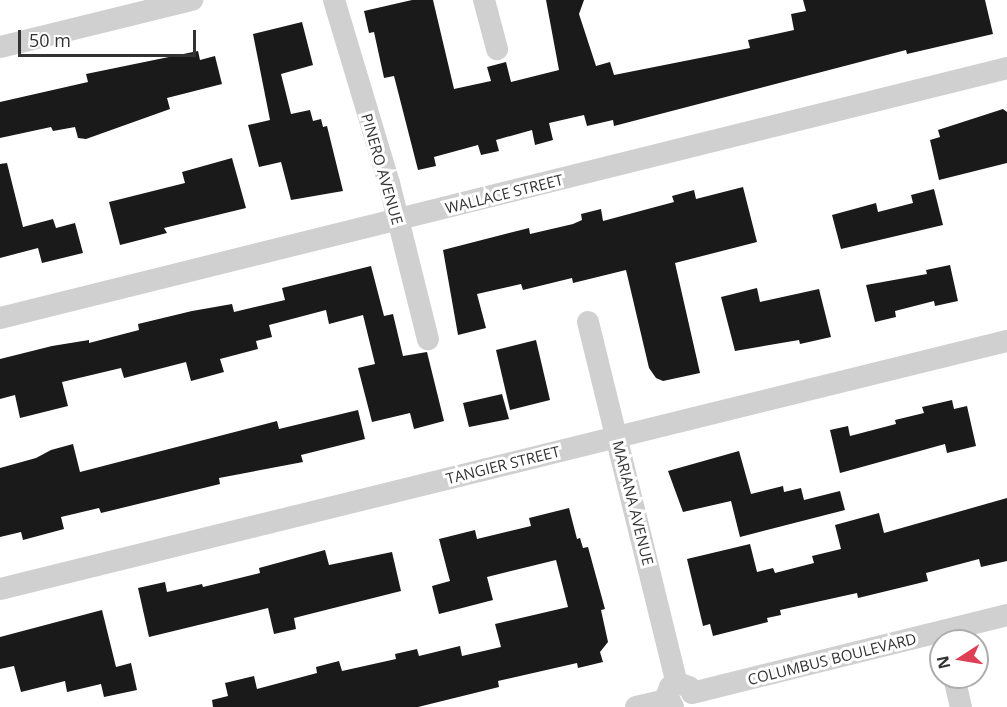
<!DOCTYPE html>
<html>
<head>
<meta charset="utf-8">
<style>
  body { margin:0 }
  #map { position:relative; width:1007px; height:707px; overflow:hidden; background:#fff; font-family:"Open Sans",sans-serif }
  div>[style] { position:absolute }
  .building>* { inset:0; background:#1a1a1a }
  .street>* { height:22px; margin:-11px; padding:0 11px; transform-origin:11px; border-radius:11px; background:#d0d0d0 }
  span { translate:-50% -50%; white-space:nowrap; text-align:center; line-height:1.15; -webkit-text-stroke:6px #fff; paint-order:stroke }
  .street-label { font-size:15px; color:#333 }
  .north { position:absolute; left:929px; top:629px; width:60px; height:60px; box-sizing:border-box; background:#fff; border:2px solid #adadad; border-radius:50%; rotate:258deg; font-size:16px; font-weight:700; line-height:24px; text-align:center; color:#333 }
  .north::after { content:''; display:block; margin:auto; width:21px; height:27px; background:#df3f55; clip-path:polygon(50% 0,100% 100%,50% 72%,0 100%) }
  .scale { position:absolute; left:18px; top:30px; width:178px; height:27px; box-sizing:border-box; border:3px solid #333; border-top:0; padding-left:8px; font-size:18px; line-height:21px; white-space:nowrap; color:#333; -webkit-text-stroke:4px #fff; paint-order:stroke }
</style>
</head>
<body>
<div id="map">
  <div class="building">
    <div style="clip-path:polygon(412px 0,433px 0,454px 89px,491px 81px,487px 67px,506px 62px,511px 82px,559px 70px,546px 0,584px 0,579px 14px,596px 66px,610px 62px,614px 75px,750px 48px,748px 40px,794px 30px,791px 14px,806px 11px,803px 0,985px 0,993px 34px,907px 54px,906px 50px,614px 126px,613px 120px,587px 126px,584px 115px,549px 123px,553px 140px,535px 145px,532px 130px,496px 140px,499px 151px,481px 155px,478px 145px,434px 157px,436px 166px,418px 170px,394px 76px,384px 78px,374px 32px,369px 33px,364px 11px)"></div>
    <div style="clip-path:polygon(302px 22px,313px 65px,281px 74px,291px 114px,310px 110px,313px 121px,321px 119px,323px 127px,327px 126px,343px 191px,291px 200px,281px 162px,259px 167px,248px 125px,270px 120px,253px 34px)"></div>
    <div style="clip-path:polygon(198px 51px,200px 60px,215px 56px,222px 84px,167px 98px,170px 109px,86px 139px,78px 138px,75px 127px,53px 131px,51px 127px,0 138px,0 102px,88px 82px,86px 74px)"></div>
    <div style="clip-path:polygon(1003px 109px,1007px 112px,1007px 163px,939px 180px,930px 140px,940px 137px,938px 130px)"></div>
    <div style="clip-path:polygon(232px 158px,246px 208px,164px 228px,167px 233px,120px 245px,109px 202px,185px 183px,182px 172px)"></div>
    <div style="clip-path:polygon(7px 163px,23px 227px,53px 219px,56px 228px,75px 223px,83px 253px,42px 263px,38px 248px,0 258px,0 164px)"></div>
    <div style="clip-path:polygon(743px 187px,757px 242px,675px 263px,700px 373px,663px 381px,656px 378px,649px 368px,626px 270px,573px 283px,572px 278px,523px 290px,521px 284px,477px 294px,486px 328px,458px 335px,443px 250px,529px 228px,530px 234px,573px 224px,582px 220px,581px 214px,601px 209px,603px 221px,674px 202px,672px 196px,694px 190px,696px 199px)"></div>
    <div style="clip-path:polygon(934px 189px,943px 225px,841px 249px,832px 215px,876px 203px,878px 212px,913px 203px,911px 195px)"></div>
    <div style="clip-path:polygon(950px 265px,958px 301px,935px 306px,934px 301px,895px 311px,896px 317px,875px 322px,866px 285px,927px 274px,926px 270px)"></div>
    <div style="clip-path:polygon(371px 266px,384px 316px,393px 314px,403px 356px,427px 352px,444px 421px,414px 429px,410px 413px,372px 422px,358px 368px,375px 364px,363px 315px,329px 324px,326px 310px,269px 325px,272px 337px,256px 341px,258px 349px,220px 359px,224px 372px,191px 381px,186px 362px,124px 378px,121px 368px,62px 382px,68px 406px,20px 418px,15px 395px,0 399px,0 359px,52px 346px,89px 340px,89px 343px,139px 330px,138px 324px,192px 311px,232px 304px,234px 312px,285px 300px,282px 288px)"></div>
    <div style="clip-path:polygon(757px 288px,760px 302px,819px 289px,831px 337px,800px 344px,799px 340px,735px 351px,721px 297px)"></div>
    <div style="clip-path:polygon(536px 340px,550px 400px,510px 410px,496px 350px)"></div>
    <div style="clip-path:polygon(502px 394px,509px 419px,469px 427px,463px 403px)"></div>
    <div style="clip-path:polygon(952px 400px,954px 409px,967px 406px,976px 446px,947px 453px,945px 444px,840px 473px,830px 430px,848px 426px,850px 436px,896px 424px,895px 420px,924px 413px,922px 407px)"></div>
    <div style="clip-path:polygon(358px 410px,365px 439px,301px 455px,303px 462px,219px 478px,220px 484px,101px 513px,99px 508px,61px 517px,64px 529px,23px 540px,21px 532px,0 537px,0 468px,36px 458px,51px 450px,73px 444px,80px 472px,277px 421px,279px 429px)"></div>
    <div style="clip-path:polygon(739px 451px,751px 494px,783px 486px,784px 492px,801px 488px,804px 500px,840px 491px,845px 510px,740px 537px,731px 501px,683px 512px,668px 471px)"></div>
    <div style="clip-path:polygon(1007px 498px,1007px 561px,981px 567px,979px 559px,926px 573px,928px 581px,858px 598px,857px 593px,780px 610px,781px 615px,767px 618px,768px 622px,713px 636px,710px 624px,703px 626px,687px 559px,750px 544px,757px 572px,773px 568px,775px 573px,814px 563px,812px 556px,841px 549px,835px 525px,879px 513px,884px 533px)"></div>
    <div style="clip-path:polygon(569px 508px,577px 539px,580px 538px,583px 548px,588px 547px,605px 609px,601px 610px,608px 642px,600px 652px,603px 662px,578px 668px,577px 663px,498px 681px,499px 687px,418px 707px,213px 707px,212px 700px,228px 696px,225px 683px,254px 676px,257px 689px,317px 673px,316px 667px,339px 661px,342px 671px,396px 659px,395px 654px,417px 649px,419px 656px,460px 646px,462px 656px,501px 647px,495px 624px,568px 607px,556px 560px,487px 577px,493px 600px,439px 614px,432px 586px,450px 581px,439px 539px,475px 530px,477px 539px,531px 526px,529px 518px)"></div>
    <div style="clip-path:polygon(325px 550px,329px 565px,392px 552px,401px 591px,294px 618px,296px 629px,274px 634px,268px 608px,149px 637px,138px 588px,165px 582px,167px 592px,202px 584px,203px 587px,260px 573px,259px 568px)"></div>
    <div style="clip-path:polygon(102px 610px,116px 667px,131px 663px,137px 690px,104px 697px,101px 684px,67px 692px,65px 681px,21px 692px,14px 666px,0 669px,0 637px)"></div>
  </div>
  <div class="street">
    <div style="left:334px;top:0;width:191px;rotate:73.3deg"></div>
    <div style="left:389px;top:183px;width:161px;rotate:76deg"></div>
    <div style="left:484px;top:0;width:51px;rotate:75.1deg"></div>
    <div style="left:0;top:47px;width:198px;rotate:-13.8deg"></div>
    <div style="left:0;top:318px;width:1038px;rotate:-13.94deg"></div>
    <div style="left:588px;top:322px;width:373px;rotate:76.2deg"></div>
    <div style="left:0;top:589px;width:1037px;rotate:-13.84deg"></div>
    <div style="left:954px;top:677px;width:31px;rotate:77deg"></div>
    <div style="left:692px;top:693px;width:325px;rotate:-13.9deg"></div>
    <div style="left:636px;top:707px;width:32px;rotate:-13deg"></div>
    <div style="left:673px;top:707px;width:13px;rotate:-117deg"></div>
    <div style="left:667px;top:695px;width:9px;rotate:-69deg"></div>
    <div style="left:670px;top:687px;width:9px;rotate:-27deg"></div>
    <div style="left:678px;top:683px;width:12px;rotate:20deg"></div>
  </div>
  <div class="street-label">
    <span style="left:382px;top:169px;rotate:74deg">PINERO AVENUE</span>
    <span style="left:504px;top:194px;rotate:-14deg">WALLACE STREET</span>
    <span style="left:503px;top:465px;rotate:-14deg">TANGIER STREET</span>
    <span style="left:633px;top:503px;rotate:76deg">MARIANA AVENUE</span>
    <span style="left:832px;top:659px;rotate:-14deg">COLUMBUS BOULEVARD</span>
  </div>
  <div class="north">N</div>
  <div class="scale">50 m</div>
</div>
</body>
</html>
